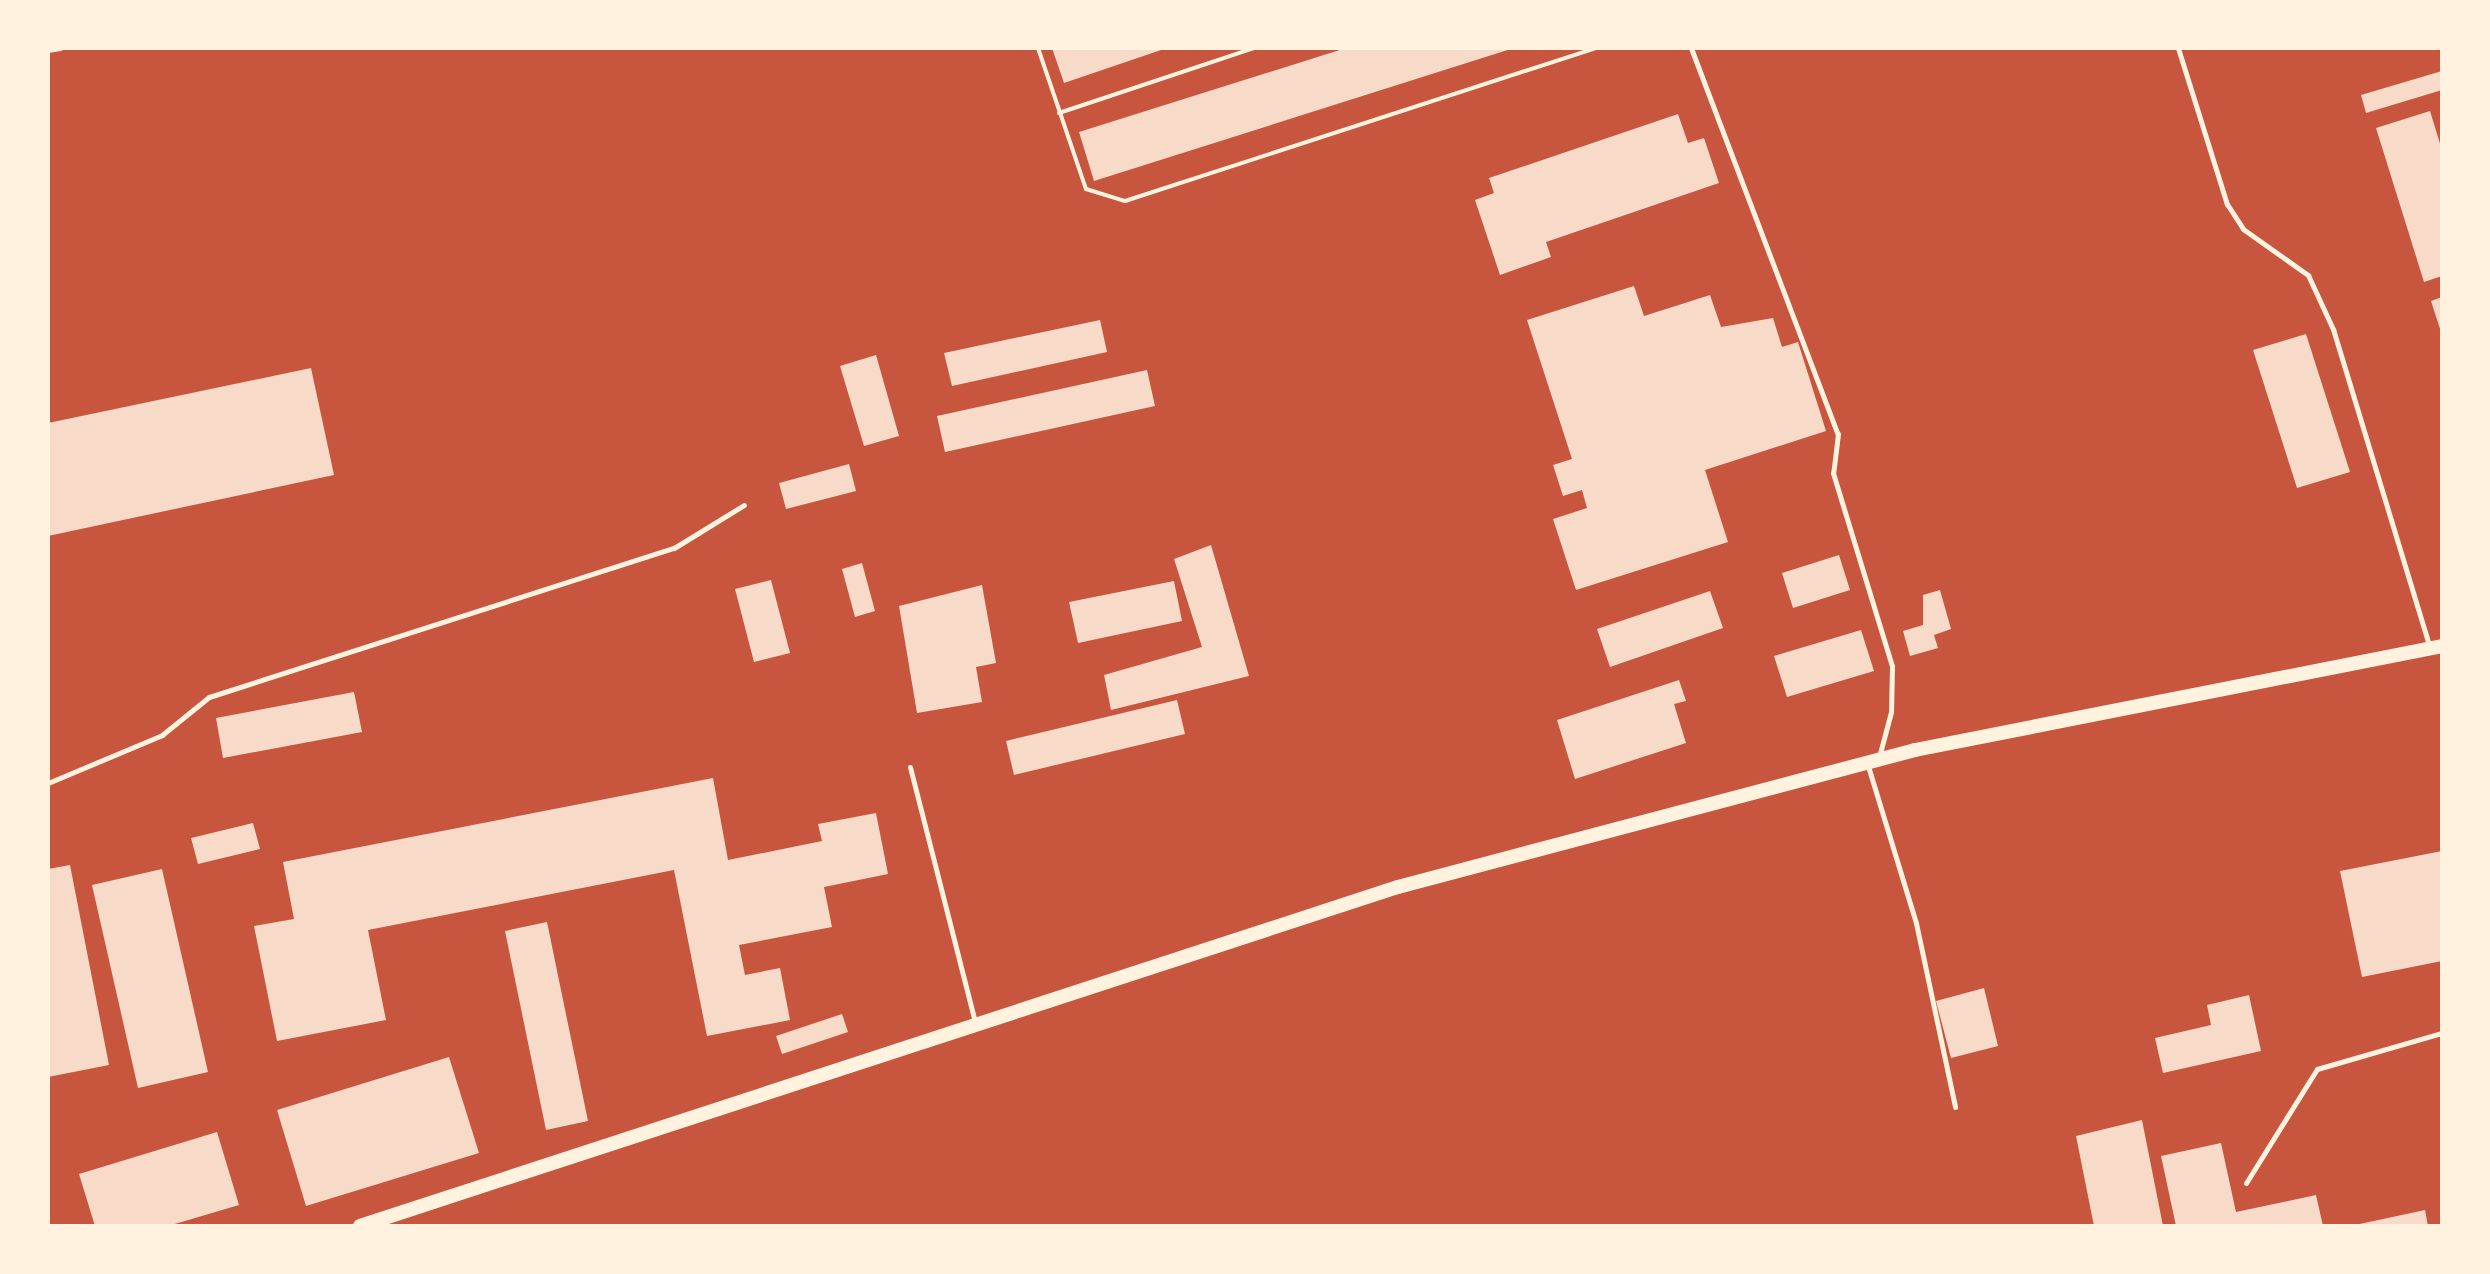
<!DOCTYPE html>
<html>
<head>
<meta charset="utf-8">
<style>
  body { margin:0 }
  #map { position:relative; width:2490px; height:1274px; overflow:hidden; background:#c8553d; font-family:"Source Sans 3",sans-serif }
  div>[style] { position:absolute }
  .building>* { inset:0; background:#f7dbc8 }
  .path>* { height:4px; margin:-2px; padding:0 2px; transform-origin:2px; border-radius:2px; background:#fff3e0 }
  .service>* { height:5px; margin:-2.5px; padding:0 2.5px; transform-origin:2.5px; border-radius:2.5px; background:#fff3e0 }
  .secondary>* { height:14px; margin:-7px; padding:0 7px; transform-origin:7px; border-radius:7px; background:#fff3e0 }
  span { translate:-50% -50%; white-space:nowrap; text-align:center; line-height:1.15; -webkit-text-stroke:8px #fff3e0; paint-order:stroke }
  .frame { position:absolute; inset:0; border:50px solid #fff3e0; pointer-events:none }
</style>
</head>
<body>
<div id="map">
  <div class="building">
    <div style="clip-path:polygon(1052px 48px,1167px 48px,1064px 83px)"></div>
    <div style="clip-path:polygon(1346px 48px,1514px 48px,1094px 181px,1079px 132px)"></div>
    <div style="clip-path:polygon(2442px 71px,2442px 90px,2366px 113px,2361px 95px)"></div>
    <div style="clip-path:polygon(2430px 111px,2442px 150px,2442px 276px,2424px 282px,2376px 128px)"></div>
    <div style="clip-path:polygon(1678px 114px,1688px 143px,1704px 138px,1719px 183px,1546px 242px,1551px 257px,1500px 275px,1475px 200px,1494px 193px,1489px 178px)"></div>
    <div style="clip-path:polygon(1634px 286px,1644px 316px,1710px 295px,1721px 327px,1773px 318px,1782px 347px,1798px 342px,1826px 431px,1705px 470px,1728px 542px,1576px 590px,1553px 519px,1587px 508px,1582px 490px,1563px 496px,1553px 465px,1572px 459px,1527px 320px)"></div>
    <div style="clip-path:polygon(2442px 297px,2442px 335px,2431px 301px)"></div>
    <div style="clip-path:polygon(1100px 320px,1107px 352px,952px 386px,944px 353px)"></div>
    <div style="clip-path:polygon(2306px 334px,2350px 472px,2297px 488px,2253px 350px)"></div>
    <div style="clip-path:polygon(876px 355px,899px 436px,864px 446px,840px 366px)"></div>
    <div style="clip-path:polygon(311px 368px,334px 475px,48px 536px,48px 423px)"></div>
    <div style="clip-path:polygon(1147px 370px,1155px 406px,945px 452px,937px 416px)"></div>
    <div style="clip-path:polygon(849px 464px,856px 491px,786px 509px,779px 483px)"></div>
    <div style="clip-path:polygon(1211px 545px,1249px 676px,1111px 710px,1104px 675px,1202px 647px,1174px 559px)"></div>
    <div style="clip-path:polygon(1839px 555px,1850px 590px,1793px 608px,1782px 573px)"></div>
    <div style="clip-path:polygon(862px 563px,875px 611px,855px 617px,842px 569px)"></div>
    <div style="clip-path:polygon(771px 580px,790px 653px,754px 662px,735px 589px)"></div>
    <div style="clip-path:polygon(1174px 581px,1182px 621px,1078px 643px,1069px 602px)"></div>
    <div style="clip-path:polygon(982px 585px,996px 663px,976px 667px,982px 702px,917px 713px,899px 606px)"></div>
    <div style="clip-path:polygon(1940px 590px,1951px 629px,1934px 635px,1938px 648px,1910px 656px,1903px 631px,1923px 625px,1923px 595px)"></div>
    <div style="clip-path:polygon(1710px 591px,1723px 628px,1610px 667px,1597px 629px)"></div>
    <div style="clip-path:polygon(1861px 630px,1874px 671px,1787px 697px,1774px 656px)"></div>
    <div style="clip-path:polygon(1679px 680px,1686px 701px,1674px 704px,1686px 743px,1575px 779px,1557px 720px)"></div>
    <div style="clip-path:polygon(354px 692px,362px 732px,223px 758px,216px 718px)"></div>
    <div style="clip-path:polygon(1177px 700px,1185px 734px,1014px 775px,1006px 741px)"></div>
    <div style="clip-path:polygon(713px 778px,728px 860px,822px 841px,818px 824px,876px 813px,888px 874px,824px 887px,832px 927px,739px 945px,745px 975px,780px 968px,790px 1020px,707px 1036px,674px 870px,368px 930px,386px 1020px,277px 1041px,254px 926px,294px 919px,283px 862px)"></div>
    <div style="clip-path:polygon(253px 823px,260px 849px,198px 864px,191px 838px)"></div>
    <div style="clip-path:polygon(2442px 851px,2442px 961px,2362px 977px,2340px 871px)"></div>
    <div style="clip-path:polygon(70px 865px,109px 1065px,48px 1077px,48px 869px)"></div>
    <div style="clip-path:polygon(162px 869px,208px 1072px,138px 1088px,92px 885px)"></div>
    <div style="clip-path:polygon(547px 922px,588px 1121px,546px 1130px,505px 931px)"></div>
    <div style="clip-path:polygon(1984px 988px,1998px 1046px,1951px 1058px,1936px 1001px)"></div>
    <div style="clip-path:polygon(2249px 995px,2261px 1051px,2163px 1073px,2155px 1038px,2211px 1025px,2207px 1005px)"></div>
    <div style="clip-path:polygon(842px 1014px,848px 1032px,782px 1054px,776px 1036px)"></div>
    <div style="clip-path:polygon(449px 1057px,479px 1153px,306px 1206px,277px 1110px)"></div>
    <div style="clip-path:polygon(2142px 1120px,2163px 1226px,2094px 1226px,2076px 1136px)"></div>
    <div style="clip-path:polygon(217px 1132px,239px 1205px,168px 1226px,95px 1226px,79px 1174px)"></div>
    <div style="clip-path:polygon(2221px 1143px,2236px 1212px,2316px 1195px,2323px 1226px,2176px 1226px,2161px 1156px)"></div>
    <div style="clip-path:polygon(2425px 1210px,2428px 1226px,2356px 1226px,2355px 1225px)"></div>
  </div>
  <div class="path">
    <div style="left:1038px;top:48px;width:149px;rotate:71.2deg"></div>
    <div style="left:1086px;top:189px;width:41px;rotate:17.1deg"></div>
    <div style="left:1125px;top:201px;width:495px;rotate:-18deg"></div>
    <div style="left:1059px;top:113px;width:206px;rotate:-18.4deg"></div>
  </div>
  <div class="service">
    <div style="left:1691px;top:48px;width:413px;rotate:69.2deg"></div>
    <div style="left:1838px;top:434px;width:39px;rotate:97deg"></div>
    <div style="left:1833px;top:473px;width:202px;rotate:73deg"></div>
    <div style="left:1892px;top:666px;width:46px;rotate:91.2deg"></div>
    <div style="left:1891px;top:712px;width:47px;rotate:104.9deg"></div>
    <div style="left:2178px;top:48px;width:164px;rotate:72.6deg"></div>
    <div style="left:2227px;top:204px;width:30px;rotate:57deg"></div>
    <div style="left:2243px;top:229px;width:80px;rotate:35.3deg"></div>
    <div style="left:2308px;top:275px;width:60px;rotate:65.2deg"></div>
    <div style="left:2333px;top:329px;width:330px;rotate:73.1deg"></div>
    <div style="left:48px;top:50px;width:12px;rotate:-9deg"></div>
    <div style="left:1868px;top:766px;width:164px;rotate:73deg"></div>
    <div style="left:1916px;top:923px;width:188px;rotate:78deg"></div>
    <div style="left:910px;top:767px;width:263px;rotate:75.7deg"></div>
    <div style="left:48px;top:783px;width:124px;rotate:-22.8deg"></div>
    <div style="left:162px;top:735px;width:60px;rotate:-39deg"></div>
    <div style="left:209px;top:697px;width:488px;rotate:-17.8deg"></div>
    <div style="left:674px;top:548px;width:82px;rotate:-31.6deg"></div>
    <div style="left:2246px;top:1183px;width:134px;rotate:-58.1deg"></div>
    <div style="left:2317px;top:1069px;width:130px;rotate:-16.1deg"></div>
  </div>
  <div class="secondary">
    <div style="left:360px;top:1226px;width:1092px;rotate:-18.09deg"></div>
    <div style="left:1398px;top:887px;width:535px;rotate:-14.84deg"></div>
    <div style="left:1915px;top:750px;width:537px;rotate:-11.16deg"></div>
  </div>
  <div class="frame"></div>
</div>
</body>
</html>
